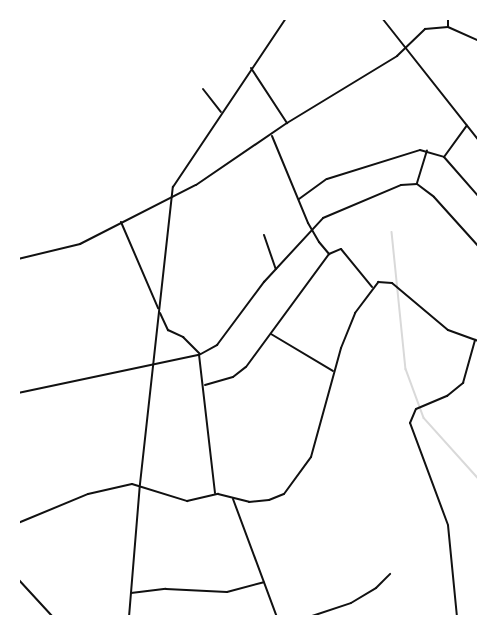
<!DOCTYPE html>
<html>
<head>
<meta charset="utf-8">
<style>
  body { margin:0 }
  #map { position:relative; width:497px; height:635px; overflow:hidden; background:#fff; font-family:Overpass,sans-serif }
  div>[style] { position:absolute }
  .stream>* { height:1.5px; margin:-0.75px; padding:0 0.75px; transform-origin:0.75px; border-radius:0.75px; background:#d9d9d9 }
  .minor>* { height:2px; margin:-1px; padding:0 1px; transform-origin:1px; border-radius:1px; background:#111 }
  span { translate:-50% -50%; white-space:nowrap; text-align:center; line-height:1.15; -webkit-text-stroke:4.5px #fff; paint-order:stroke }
  .frame { position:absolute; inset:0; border:20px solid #fff; pointer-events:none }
</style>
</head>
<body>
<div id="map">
  <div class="stream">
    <div style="left:392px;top:232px;width:138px;rotate:84.2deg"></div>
    <div style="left:406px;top:369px;width:52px;rotate:69.8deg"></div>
    <div style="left:424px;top:418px;width:82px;rotate:48deg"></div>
  </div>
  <div class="minor">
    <div style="left:382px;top:18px;width:157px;rotate:51.7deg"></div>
    <div style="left:448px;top:27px;width:9px;rotate:-90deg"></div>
    <div style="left:251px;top:68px;width:66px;rotate:56.8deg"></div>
    <div style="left:203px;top:89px;width:29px;rotate:52deg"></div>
    <div style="left:272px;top:136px;width:94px;rotate:67.5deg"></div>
    <div style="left:308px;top:223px;width:22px;rotate:60deg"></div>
    <div style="left:319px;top:242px;width:16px;rotate:50deg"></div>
    <div style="left:329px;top:254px;width:13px;rotate:-23deg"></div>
    <div style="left:341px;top:249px;width:49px;rotate:50.8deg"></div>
    <div style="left:444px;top:157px;width:39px;rotate:-54deg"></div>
    <div style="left:417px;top:183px;width:34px;rotate:-73deg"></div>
    <div style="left:299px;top:199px;width:34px;rotate:-36deg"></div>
    <div style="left:327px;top:179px;width:97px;rotate:-17.3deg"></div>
    <div style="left:420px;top:150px;width:25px;rotate:16deg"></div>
    <div style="left:444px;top:157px;width:53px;rotate:48.8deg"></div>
    <div style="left:121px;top:222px;width:94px;rotate:66.7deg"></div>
    <div style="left:264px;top:235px;width:36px;rotate:71deg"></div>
    <div style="left:18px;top:259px;width:64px;rotate:-13.6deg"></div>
    <div style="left:80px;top:244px;width:130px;rotate:-27deg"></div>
    <div style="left:196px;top:185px;width:110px;rotate:-34.3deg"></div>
    <div style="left:287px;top:123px;width:129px;rotate:-31.3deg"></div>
    <div style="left:397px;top:56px;width:39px;rotate:-44deg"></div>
    <div style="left:425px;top:29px;width:23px;rotate:-5deg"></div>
    <div style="left:448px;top:27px;width:34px;rotate:24deg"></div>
    <div style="left:160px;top:313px;width:19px;rotate:65deg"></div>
    <div style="left:168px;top:330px;width:17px;rotate:25deg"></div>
    <div style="left:183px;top:337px;width:24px;rotate:45deg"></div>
    <div style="left:271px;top:334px;width:72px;rotate:30.8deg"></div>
    <div style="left:205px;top:385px;width:29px;rotate:-16deg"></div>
    <div style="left:233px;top:377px;width:16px;rotate:-38deg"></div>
    <div style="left:246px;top:367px;width:140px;rotate:-53.7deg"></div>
    <div style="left:18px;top:393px;width:185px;rotate:-11.9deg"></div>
    <div style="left:215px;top:493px;width:139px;rotate:-96.6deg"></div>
    <div style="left:199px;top:355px;width:21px;rotate:-29deg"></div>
    <div style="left:217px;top:345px;width:79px;rotate:-53.3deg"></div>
    <div style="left:264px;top:282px;width:87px;rotate:-47.3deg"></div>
    <div style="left:323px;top:218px;width:85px;rotate:-22.9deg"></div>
    <div style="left:401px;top:185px;width:16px;rotate:-4deg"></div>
    <div style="left:417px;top:184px;width:21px;rotate:37deg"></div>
    <div style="left:434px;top:197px;width:67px;rotate:48deg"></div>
    <div style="left:233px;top:499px;width:126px;rotate:69.6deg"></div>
    <div style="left:18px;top:523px;width:76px;rotate:-22.5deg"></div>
    <div style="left:88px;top:494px;width:45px;rotate:-12.8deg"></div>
    <div style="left:132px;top:484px;width:58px;rotate:17.2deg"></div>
    <div style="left:187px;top:501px;width:32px;rotate:-13deg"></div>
    <div style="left:218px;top:494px;width:32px;rotate:14deg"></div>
    <div style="left:249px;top:502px;width:20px;rotate:-6deg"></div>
    <div style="left:269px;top:500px;width:16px;rotate:-22deg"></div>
    <div style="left:284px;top:494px;width:46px;rotate:-53.9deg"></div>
    <div style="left:311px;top:457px;width:113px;rotate:-74.6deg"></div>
    <div style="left:341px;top:348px;width:38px;rotate:-68deg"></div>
    <div style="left:355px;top:313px;width:39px;rotate:-53deg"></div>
    <div style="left:378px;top:282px;width:14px;rotate:4deg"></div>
    <div style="left:392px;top:283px;width:73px;rotate:40deg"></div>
    <div style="left:448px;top:330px;width:33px;rotate:20deg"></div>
    <div style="left:18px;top:579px;width:52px;rotate:47.4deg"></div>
    <div style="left:131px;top:593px;width:35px;rotate:-7deg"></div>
    <div style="left:166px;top:589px;width:61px;rotate:2.8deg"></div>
    <div style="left:227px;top:592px;width:38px;rotate:-15deg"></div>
    <div style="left:129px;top:617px;width:133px;rotate:-85.3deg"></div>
    <div style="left:140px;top:484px;width:299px;rotate:-83.7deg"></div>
    <div style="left:173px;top:187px;width:203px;rotate:-56.2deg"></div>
    <div style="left:292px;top:617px;width:12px"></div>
    <div style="left:309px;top:617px;width:44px;rotate:-18.4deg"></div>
    <div style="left:351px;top:603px;width:29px;rotate:-31deg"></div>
    <div style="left:376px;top:588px;width:20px;rotate:-45deg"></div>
    <div style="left:457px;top:617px;width:92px;rotate:-95.6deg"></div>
    <div style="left:448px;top:525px;width:109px;rotate:-110.4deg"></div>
    <div style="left:410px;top:423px;width:15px;rotate:-67deg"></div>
    <div style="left:416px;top:409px;width:34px;rotate:-23deg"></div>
    <div style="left:447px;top:396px;width:21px;rotate:-39deg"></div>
    <div style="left:463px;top:383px;width:45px;rotate:-74.4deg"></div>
  </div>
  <div class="frame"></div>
</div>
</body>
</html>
